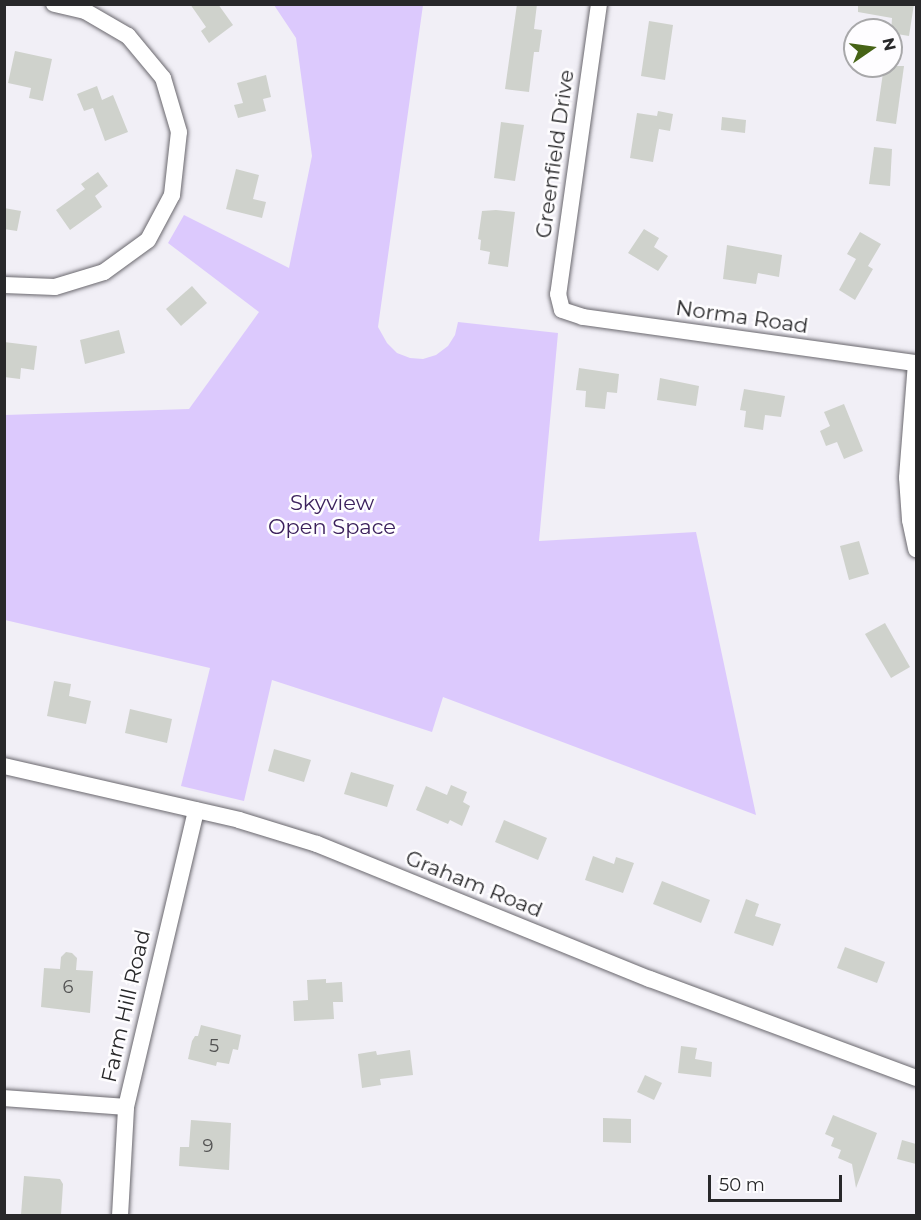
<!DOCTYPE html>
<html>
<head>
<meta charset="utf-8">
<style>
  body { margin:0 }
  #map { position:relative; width:921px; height:1220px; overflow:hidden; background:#f1eff6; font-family:Montserrat,sans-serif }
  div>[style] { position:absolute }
  .green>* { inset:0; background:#dcc9fd }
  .building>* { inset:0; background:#cfd2cc }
  .roads { filter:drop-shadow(0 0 2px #6a686e) drop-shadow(0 0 2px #6a686e) }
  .minor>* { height:16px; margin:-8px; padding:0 8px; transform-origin:8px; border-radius:8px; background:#fff }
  span { translate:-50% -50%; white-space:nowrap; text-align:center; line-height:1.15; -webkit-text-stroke:5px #fefdff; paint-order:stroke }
  .number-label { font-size:18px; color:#525252 }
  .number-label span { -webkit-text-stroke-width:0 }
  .street-label { font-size:21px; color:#28282a }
  .park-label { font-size:21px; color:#3c215d }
  .frame { position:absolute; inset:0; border:6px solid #28282a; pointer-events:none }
  .north { position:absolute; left:843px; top:18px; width:60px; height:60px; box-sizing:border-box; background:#fefdff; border:2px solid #a8a8aa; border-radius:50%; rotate:77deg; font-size:16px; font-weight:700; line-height:24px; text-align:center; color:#28282a }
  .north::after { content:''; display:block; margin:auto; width:21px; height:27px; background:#466316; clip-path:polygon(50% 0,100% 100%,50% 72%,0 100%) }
  .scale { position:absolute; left:708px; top:1175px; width:134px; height:27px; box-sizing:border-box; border:3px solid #28282a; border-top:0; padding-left:8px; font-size:18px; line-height:21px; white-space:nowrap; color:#28282a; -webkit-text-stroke:4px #fefdff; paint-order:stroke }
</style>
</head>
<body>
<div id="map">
  <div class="green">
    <div style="clip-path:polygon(274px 5px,423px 5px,378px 327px,387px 343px,397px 353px,410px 358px,423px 359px,436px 355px,448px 346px,455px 335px,458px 322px,558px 333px,539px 541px,696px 532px,756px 815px,443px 697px,432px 732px,272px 680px,244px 801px,181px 786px,210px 668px,5px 620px,5px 415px,189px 409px,259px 312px,168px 243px,184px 215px,289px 268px,312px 156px,296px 38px)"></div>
  </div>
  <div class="building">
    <div style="clip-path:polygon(190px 4px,218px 4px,233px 25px,209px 43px,201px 31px,206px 27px)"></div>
    <div style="clip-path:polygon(517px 4px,537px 4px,534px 29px,542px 30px,539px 52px,534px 52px,529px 92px,505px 89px)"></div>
    <div style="clip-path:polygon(858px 4px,914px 4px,909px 36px,891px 33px,892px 18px,858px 12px)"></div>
    <div style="clip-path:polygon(649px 21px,673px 25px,665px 80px,641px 76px)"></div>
    <div style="clip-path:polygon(15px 51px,52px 59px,43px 101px,29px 98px,31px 88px,8px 83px)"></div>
    <div style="clip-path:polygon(884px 66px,904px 66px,896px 124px,876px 121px)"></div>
    <div style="clip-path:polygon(266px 75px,271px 97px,263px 99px,266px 111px,238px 118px,234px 105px,243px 103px,237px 83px)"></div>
    <div style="clip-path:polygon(97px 86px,102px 100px,113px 95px,128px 132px,105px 141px,93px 108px,84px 111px,77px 94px)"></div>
    <div style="clip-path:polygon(658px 111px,673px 114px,670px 131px,659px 129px,653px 162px,630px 158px,637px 113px,657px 116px)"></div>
    <div style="clip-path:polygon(722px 117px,746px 120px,745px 133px,721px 130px)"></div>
    <div style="clip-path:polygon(501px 122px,524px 125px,515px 181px,494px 178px)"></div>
    <div style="clip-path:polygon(874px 147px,892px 149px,890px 186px,869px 184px)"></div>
    <div style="clip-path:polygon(236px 169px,259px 175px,253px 199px,266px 202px,262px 218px,226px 209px)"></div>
    <div style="clip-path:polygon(98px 172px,108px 186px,95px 196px,102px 207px,70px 230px,56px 210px,85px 189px,81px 184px)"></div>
    <div style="clip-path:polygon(4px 208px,21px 211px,17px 231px,4px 229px)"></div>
    <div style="clip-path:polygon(496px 210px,515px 212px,508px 267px,488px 264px,490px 252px,480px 250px,481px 240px,478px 239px,482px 211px)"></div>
    <div style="clip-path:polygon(644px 229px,659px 238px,654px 247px,668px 256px,658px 271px,628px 253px)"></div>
    <div style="clip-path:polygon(860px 232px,881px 244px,868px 266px,873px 269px,855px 300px,839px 290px,856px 259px,847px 254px)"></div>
    <div style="clip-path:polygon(727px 245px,782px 255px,779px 277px,758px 273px,756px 284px,723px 279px)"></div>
    <div style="clip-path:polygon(192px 286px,207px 303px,181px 326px,166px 309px)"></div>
    <div style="clip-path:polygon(119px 330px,125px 353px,85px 364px,80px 340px)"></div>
    <div style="clip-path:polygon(4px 342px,37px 346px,34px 370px,21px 368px,20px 379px,4px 377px)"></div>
    <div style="clip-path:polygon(579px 368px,619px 374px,617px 393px,607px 392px,605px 409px,585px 407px,586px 391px,576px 390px)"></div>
    <div style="clip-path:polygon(660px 378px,699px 386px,696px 406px,657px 400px)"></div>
    <div style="clip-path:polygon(744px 389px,785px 396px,781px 417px,765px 415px,763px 430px,744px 427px,746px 411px,740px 410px)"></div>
    <div style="clip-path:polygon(844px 404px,863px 451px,844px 459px,837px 442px,826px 446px,820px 431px,830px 426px,824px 412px)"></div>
    <div style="clip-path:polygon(859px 541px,869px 574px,849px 580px,840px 546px)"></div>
    <div style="clip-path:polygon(885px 623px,910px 667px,891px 678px,865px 634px)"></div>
    <div style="clip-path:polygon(54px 681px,71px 684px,69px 696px,91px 701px,86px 724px,47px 716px)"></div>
    <div style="clip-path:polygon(130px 709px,172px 719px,167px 743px,125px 733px)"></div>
    <div style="clip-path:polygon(274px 749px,311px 760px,304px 782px,268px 771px)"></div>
    <div style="clip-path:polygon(351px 772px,394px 785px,387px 807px,344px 794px)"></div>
    <div style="clip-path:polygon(451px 785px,467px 792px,463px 802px,470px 806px,462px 826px,450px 820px,448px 824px,416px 810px,426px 786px,447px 795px)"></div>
    <div style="clip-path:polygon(504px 820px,547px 838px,538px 860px,495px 842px)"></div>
    <div style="clip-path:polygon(593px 856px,614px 864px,616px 857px,634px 863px,623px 893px,585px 880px)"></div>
    <div style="clip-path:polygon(662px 881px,710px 900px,701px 923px,653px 904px)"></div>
    <div style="clip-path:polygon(746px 899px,759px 904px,755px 916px,781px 924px,773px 946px,734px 933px)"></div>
    <div style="clip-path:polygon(845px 947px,885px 962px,877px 983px,837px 968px)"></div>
    <div style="clip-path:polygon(66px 952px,72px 953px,77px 958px,76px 970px,93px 971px,90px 1013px,41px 1007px,44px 968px,60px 969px,61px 957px)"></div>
    <div style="clip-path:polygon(326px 979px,326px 983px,342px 982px,343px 1002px,333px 1002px,334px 1019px,294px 1021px,293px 1001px,308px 1000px,307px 980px)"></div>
    <div style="clip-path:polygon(201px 1025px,241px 1035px,238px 1050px,233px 1049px,229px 1064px,217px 1062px,216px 1066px,188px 1059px,192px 1041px,195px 1036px,198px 1036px)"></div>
    <div style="clip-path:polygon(681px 1046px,697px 1048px,695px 1059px,712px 1062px,711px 1077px,678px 1073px)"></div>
    <div style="clip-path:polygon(410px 1050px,413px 1075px,380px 1079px,381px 1085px,362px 1088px,358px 1054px,376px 1051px,377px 1055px)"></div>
    <div style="clip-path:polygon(645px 1075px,662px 1083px,654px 1100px,637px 1092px)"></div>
    <div style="clip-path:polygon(833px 1115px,877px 1133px,856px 1188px,852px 1164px,838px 1158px,841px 1150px,831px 1146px,834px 1138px,825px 1134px)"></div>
    <div style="clip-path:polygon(603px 1118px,631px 1119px,631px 1143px,603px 1142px)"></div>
    <div style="clip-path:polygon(191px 1120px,231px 1123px,229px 1170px,179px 1166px,180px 1147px,189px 1147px)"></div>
    <div style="clip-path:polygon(902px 1140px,916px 1144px,916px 1164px,897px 1159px)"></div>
    <div style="clip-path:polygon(24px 1176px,60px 1179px,63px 1184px,61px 1215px,21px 1215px)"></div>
  </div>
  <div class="roads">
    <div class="minor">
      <div style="left:599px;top:4px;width:293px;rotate:98deg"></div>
      <div style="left:558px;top:294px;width:16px;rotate:76deg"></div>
      <div style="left:562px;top:310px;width:22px;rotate:18deg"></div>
      <div style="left:583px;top:317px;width:336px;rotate:7.9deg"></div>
      <div style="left:4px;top:285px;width:51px;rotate:2.2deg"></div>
      <div style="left:55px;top:287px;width:51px;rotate:-17deg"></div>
      <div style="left:104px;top:272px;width:54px;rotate:-36deg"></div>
      <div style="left:148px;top:240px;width:51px;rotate:-61.9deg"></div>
      <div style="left:172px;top:195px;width:63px;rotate:-83.7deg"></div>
      <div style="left:179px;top:132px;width:56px;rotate:-106.5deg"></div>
      <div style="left:163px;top:78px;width:55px;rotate:-129.8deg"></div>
      <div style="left:128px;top:36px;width:50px;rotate:-149.8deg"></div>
      <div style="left:85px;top:11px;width:32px;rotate:-167deg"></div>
      <div style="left:916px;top:363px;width:115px;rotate:94.5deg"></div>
      <div style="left:907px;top:478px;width:42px;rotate:85.9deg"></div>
      <div style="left:910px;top:520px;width:30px;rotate:78deg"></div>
      <div style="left:4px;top:766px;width:241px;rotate:12.9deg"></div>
      <div style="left:239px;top:820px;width:82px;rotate:17.1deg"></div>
      <div style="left:317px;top:844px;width:359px;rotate:22.1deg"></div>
      <div style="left:650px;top:979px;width:284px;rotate:20.4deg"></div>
      <div style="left:4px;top:1098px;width:122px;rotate:4.2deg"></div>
      <div style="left:120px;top:1216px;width:109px;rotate:-86.8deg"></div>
      <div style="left:126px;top:1107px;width:305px;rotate:-76.7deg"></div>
    </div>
  </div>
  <div class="number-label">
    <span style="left:68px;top:987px">6</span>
    <span style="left:214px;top:1046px">5</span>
    <span style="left:208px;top:1146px">9</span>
  </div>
  <div class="street-label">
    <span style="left:555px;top:154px;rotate:-82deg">Greenfield Drive</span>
    <span style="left:742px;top:317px;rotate:8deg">Norma Road</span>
    <span style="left:474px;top:884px;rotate:22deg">Graham Road</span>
    <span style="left:126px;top:1006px;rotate:-77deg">Farm Hill Road</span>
  </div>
  <div class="park-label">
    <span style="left:332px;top:515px">Skyview<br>Open Space</span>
  </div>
  <div class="frame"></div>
  <div class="north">N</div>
  <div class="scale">50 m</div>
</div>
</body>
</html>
